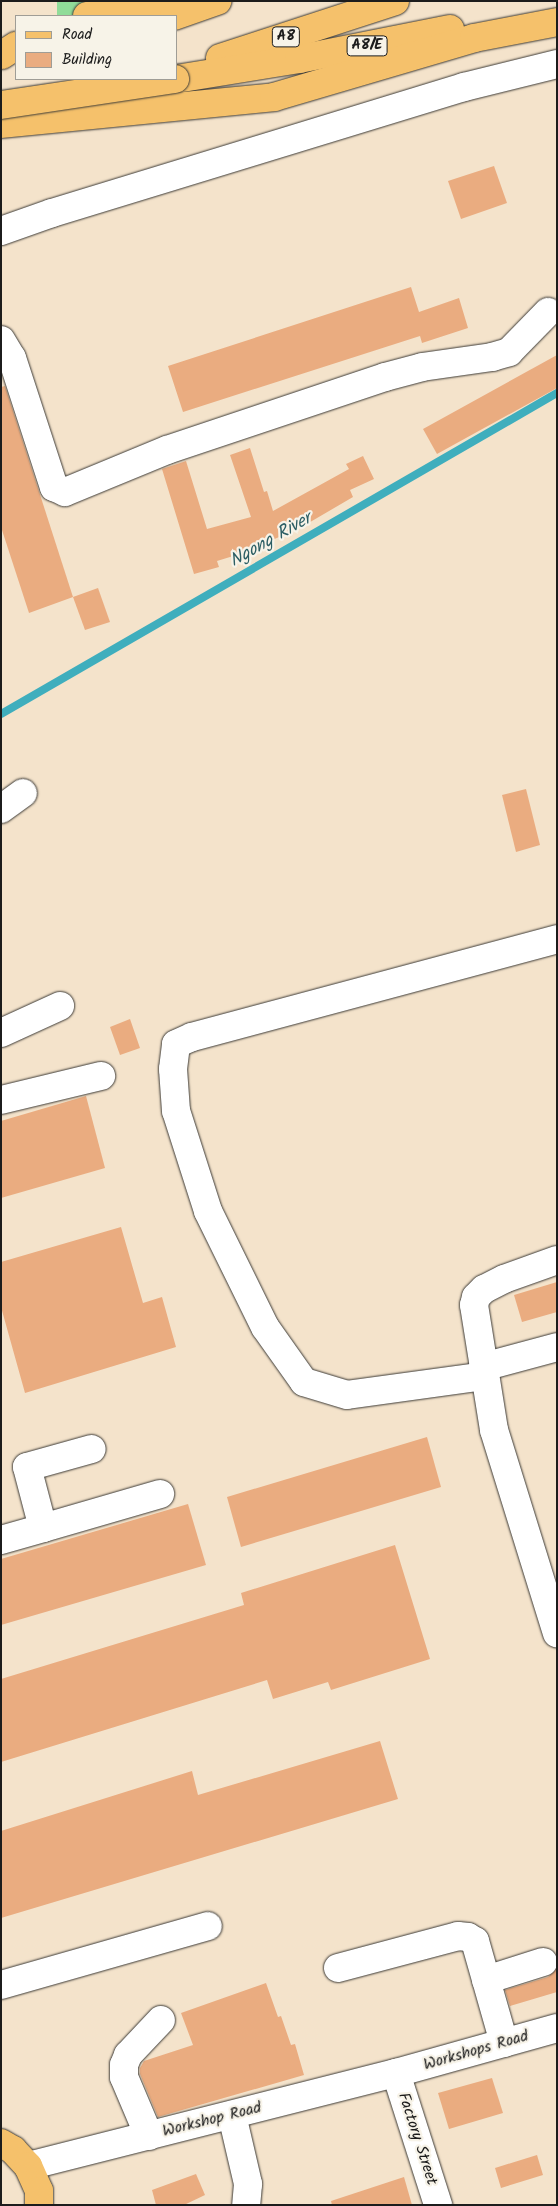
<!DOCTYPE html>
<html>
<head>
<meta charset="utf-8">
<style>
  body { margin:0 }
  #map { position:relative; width:558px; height:2206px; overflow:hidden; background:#f4e3cb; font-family:Kalam,sans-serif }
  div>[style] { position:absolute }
  .green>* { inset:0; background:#90dc99 }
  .stream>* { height:8px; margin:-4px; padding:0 4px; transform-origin:4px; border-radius:4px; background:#3faebd }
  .building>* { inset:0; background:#eaac80 }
  .roads { filter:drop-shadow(0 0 1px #3c3a36) drop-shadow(0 0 1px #3c3a36) }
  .minor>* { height:28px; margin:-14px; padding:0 14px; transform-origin:14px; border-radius:14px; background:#fff }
  .major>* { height:28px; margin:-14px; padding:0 14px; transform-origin:14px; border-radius:14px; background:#f5c16b }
  .highway>* { height:28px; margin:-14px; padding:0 14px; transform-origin:14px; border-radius:14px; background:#f5c16b }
  .bridges { filter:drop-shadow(0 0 1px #3c3a36) drop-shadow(0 0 1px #3c3a36) }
  .highway-bridge>* { height:28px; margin:-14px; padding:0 14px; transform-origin:14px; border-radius:14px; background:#f5c16b }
  span { translate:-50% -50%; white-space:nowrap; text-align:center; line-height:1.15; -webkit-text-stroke:4.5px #f7f3e8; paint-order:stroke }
  .shield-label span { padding:1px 4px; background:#f7f3e8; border:1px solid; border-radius:4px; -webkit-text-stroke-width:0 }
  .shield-label { font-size:15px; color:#1c1c1c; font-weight:700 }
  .street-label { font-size:16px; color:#1c1c1c }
  .water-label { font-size:18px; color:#2c5e64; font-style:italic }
  .frame { position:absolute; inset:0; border:2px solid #1c1c1c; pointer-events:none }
  .legend { position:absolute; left:15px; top:15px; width:162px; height:65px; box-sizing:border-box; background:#f7f3e8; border:1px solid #9f9d96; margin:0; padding:6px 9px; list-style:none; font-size:15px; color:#1c1c1c }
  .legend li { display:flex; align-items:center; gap:10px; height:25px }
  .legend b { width:25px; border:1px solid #9f9d96 }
</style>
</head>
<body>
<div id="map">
  <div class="green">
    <div style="clip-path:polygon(57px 1px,132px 1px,94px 16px,57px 16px)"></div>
  </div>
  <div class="stream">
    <div style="left:1px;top:714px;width:642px;rotate:-30deg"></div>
  </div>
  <div class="building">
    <div style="clip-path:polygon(494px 166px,507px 203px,461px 219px,448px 181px)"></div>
    <div style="clip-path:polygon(411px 287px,419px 312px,459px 298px,468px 328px,422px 343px,420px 336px,183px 412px,168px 366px)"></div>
    <div style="clip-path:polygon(557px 355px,557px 388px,437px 454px,423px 429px)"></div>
    <div style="clip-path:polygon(5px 386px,73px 597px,29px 613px,1px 527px,1px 387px)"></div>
    <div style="clip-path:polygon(250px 448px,264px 492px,267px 491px,273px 511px,349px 469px,346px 464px,363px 456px,374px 479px,350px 490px,353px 497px,300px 528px,256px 547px,256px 549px,217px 561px,219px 567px,194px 574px,162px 469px,186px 461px,207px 529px,251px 517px,230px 455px)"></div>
    <div style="clip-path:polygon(98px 588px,110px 622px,85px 630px,73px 597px)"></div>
    <div style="clip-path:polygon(526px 789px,540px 845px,516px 852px,502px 795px)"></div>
    <div style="clip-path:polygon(130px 1019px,140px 1048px,120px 1055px,110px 1027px)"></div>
    <div style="clip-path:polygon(86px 1096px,105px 1168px,1px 1198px,1px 1121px)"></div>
    <div style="clip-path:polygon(121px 1227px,143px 1303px,162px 1297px,176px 1347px,25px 1393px,1px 1307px,1px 1262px)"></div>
    <div style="clip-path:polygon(557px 1282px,557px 1312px,522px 1322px,514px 1295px)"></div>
    <div style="clip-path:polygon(427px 1437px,441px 1487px,241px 1547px,227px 1497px)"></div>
    <div style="clip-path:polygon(188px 1504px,206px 1565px,1px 1625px,1px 1559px)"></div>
    <div style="clip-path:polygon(395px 1545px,430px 1659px,331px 1690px,328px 1682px,273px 1699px,267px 1680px,1px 1762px,1px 1679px,244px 1605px,241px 1593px)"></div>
    <div style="clip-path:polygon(380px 1741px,398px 1799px,1px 1918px,1px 1831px,192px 1771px,198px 1795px)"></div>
    <div style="clip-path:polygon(557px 1968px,557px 1992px,510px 2006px,505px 1990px,548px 1977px)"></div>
    <div style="clip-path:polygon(266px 1983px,278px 2017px,281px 2016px,291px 2045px,295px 2044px,304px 2075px,158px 2117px,140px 2074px,140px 2068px,144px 2061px,193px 2045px,181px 2013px)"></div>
    <div style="clip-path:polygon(492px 2078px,503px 2113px,449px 2129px,438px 2093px)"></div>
    <div style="clip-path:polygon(537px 2155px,543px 2175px,501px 2188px,495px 2168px)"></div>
    <div style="clip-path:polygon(196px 2174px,205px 2195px,184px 2205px,156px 2205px,152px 2190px)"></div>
    <div style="clip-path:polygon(404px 2177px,412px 2205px,332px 2205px,331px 2201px)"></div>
  </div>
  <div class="roads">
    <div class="minor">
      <div style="left:1px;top:231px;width:54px;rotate:-19.4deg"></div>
      <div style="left:52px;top:213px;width:431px;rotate:-17deg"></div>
      <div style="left:464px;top:87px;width:96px;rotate:-13.9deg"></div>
      <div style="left:1px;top:340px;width:21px;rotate:59deg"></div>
      <div style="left:12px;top:358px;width:136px;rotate:72deg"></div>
      <div style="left:54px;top:487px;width:12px;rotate:24deg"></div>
      <div style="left:65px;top:492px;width:110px;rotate:-22.4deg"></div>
      <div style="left:167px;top:450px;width:230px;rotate:-18.5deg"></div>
      <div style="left:385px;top:377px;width:38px;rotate:-15deg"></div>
      <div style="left:422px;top:367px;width:71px;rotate:-8.1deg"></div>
      <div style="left:492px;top:357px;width:18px;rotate:-16deg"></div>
      <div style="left:509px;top:352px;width:56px;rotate:-45.7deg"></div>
      <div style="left:1px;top:809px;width:27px;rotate:-36deg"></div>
      <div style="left:1px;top:1033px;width:65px;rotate:-24.6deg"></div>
      <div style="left:1px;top:1100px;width:103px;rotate:-13.5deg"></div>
      <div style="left:557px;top:1260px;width:56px;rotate:160.3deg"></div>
      <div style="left:504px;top:1279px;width:22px;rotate:153deg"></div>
      <div style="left:484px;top:1289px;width:11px;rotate:135deg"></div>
      <div style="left:476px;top:1297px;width:8px;rotate:104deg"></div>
      <div style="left:474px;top:1305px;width:127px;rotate:80.9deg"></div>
      <div style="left:494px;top:1430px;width:213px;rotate:72.8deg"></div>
      <div style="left:483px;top:1367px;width:77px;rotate:-15.1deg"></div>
      <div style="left:485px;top:1376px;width:139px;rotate:172.2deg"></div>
      <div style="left:347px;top:1395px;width:45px;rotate:-163.2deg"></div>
      <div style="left:304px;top:1382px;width:67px;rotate:-125.3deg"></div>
      <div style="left:265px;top:1327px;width:129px;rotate:-116.2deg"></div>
      <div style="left:208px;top:1211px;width:105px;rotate:-107.7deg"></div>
      <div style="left:176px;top:1111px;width:42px;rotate:-94.1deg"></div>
      <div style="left:173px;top:1069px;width:25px;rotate:-83deg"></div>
      <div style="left:176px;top:1044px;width:17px;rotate:-24deg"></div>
      <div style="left:192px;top:1037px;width:378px;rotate:-15deg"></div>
      <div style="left:43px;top:1528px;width:122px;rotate:-16.2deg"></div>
      <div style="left:1px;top:1540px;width:44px;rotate:-15.9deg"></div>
      <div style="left:43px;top:1528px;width:63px;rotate:-104.7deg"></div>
      <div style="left:27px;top:1467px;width:67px;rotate:-15.5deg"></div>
      <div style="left:338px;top:1968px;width:124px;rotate:-14.9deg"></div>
      <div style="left:458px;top:1936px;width:10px;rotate:6deg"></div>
      <div style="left:468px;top:1937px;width:8px;rotate:30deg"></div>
      <div style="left:475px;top:1941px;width:106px;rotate:74.1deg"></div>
      <div style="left:486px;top:1980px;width:60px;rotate:-17.5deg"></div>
      <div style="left:1px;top:1985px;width:215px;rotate:-15.9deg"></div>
      <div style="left:396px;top:2073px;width:139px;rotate:72.3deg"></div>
      <div style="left:232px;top:2115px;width:71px;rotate:76.9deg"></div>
      <div style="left:248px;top:2184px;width:21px;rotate:95deg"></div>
      <div style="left:149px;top:2136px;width:64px;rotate:-113deg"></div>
      <div style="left:124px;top:2077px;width:12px;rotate:-90deg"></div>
      <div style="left:124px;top:2065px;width:11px;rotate:-68deg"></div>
      <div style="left:128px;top:2055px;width:48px;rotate:-46.7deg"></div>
      <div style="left:28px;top:2166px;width:380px;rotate:-14.2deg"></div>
      <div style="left:396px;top:2073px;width:167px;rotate:-15.6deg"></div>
    </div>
    <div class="major">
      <div style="left:1px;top:2143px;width:14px;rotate:30deg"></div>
      <div style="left:13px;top:2150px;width:22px;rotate:47deg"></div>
      <div style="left:28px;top:2166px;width:27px;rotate:66deg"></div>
      <div style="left:39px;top:2191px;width:14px;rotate:90deg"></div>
    </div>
    <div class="highway">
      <div style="left:87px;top:16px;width:80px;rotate:-10.8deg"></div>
      <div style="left:174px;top:16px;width:46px;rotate:-19.2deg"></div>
      <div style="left:2px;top:55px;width:17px;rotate:-33deg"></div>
      <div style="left:220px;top:58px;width:184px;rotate:-18deg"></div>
      <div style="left:176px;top:79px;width:125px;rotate:-9.2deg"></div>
      <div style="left:299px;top:59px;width:154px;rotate:-11.2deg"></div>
      <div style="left:1px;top:124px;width:274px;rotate:-5.6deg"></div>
      <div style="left:274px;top:97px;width:209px;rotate:-16.4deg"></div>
      <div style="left:474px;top:38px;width:85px;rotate:-10.9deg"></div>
    </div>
  </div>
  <div class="bridges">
    <div class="highway-bridge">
      <div style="left:1px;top:105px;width:176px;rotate:-8.5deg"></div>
    </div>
  </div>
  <div class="shield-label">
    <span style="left:286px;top:37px">A8</span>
    <span style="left:367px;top:46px">A8/E</span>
  </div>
  <div class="street-label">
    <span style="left:476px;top:2051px;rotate:-16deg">Workshops Road</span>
    <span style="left:212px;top:2120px;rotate:-14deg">Workshop Road</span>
    <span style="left:417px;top:2139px;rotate:72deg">Factory Street</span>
  </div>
  <div class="water-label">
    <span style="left:271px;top:541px;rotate:-30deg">Ngong River</span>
  </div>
  <div class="frame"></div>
  <ul class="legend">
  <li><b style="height:6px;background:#f5c16b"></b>Road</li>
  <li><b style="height:14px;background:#eaac80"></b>Building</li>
  </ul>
</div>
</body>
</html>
